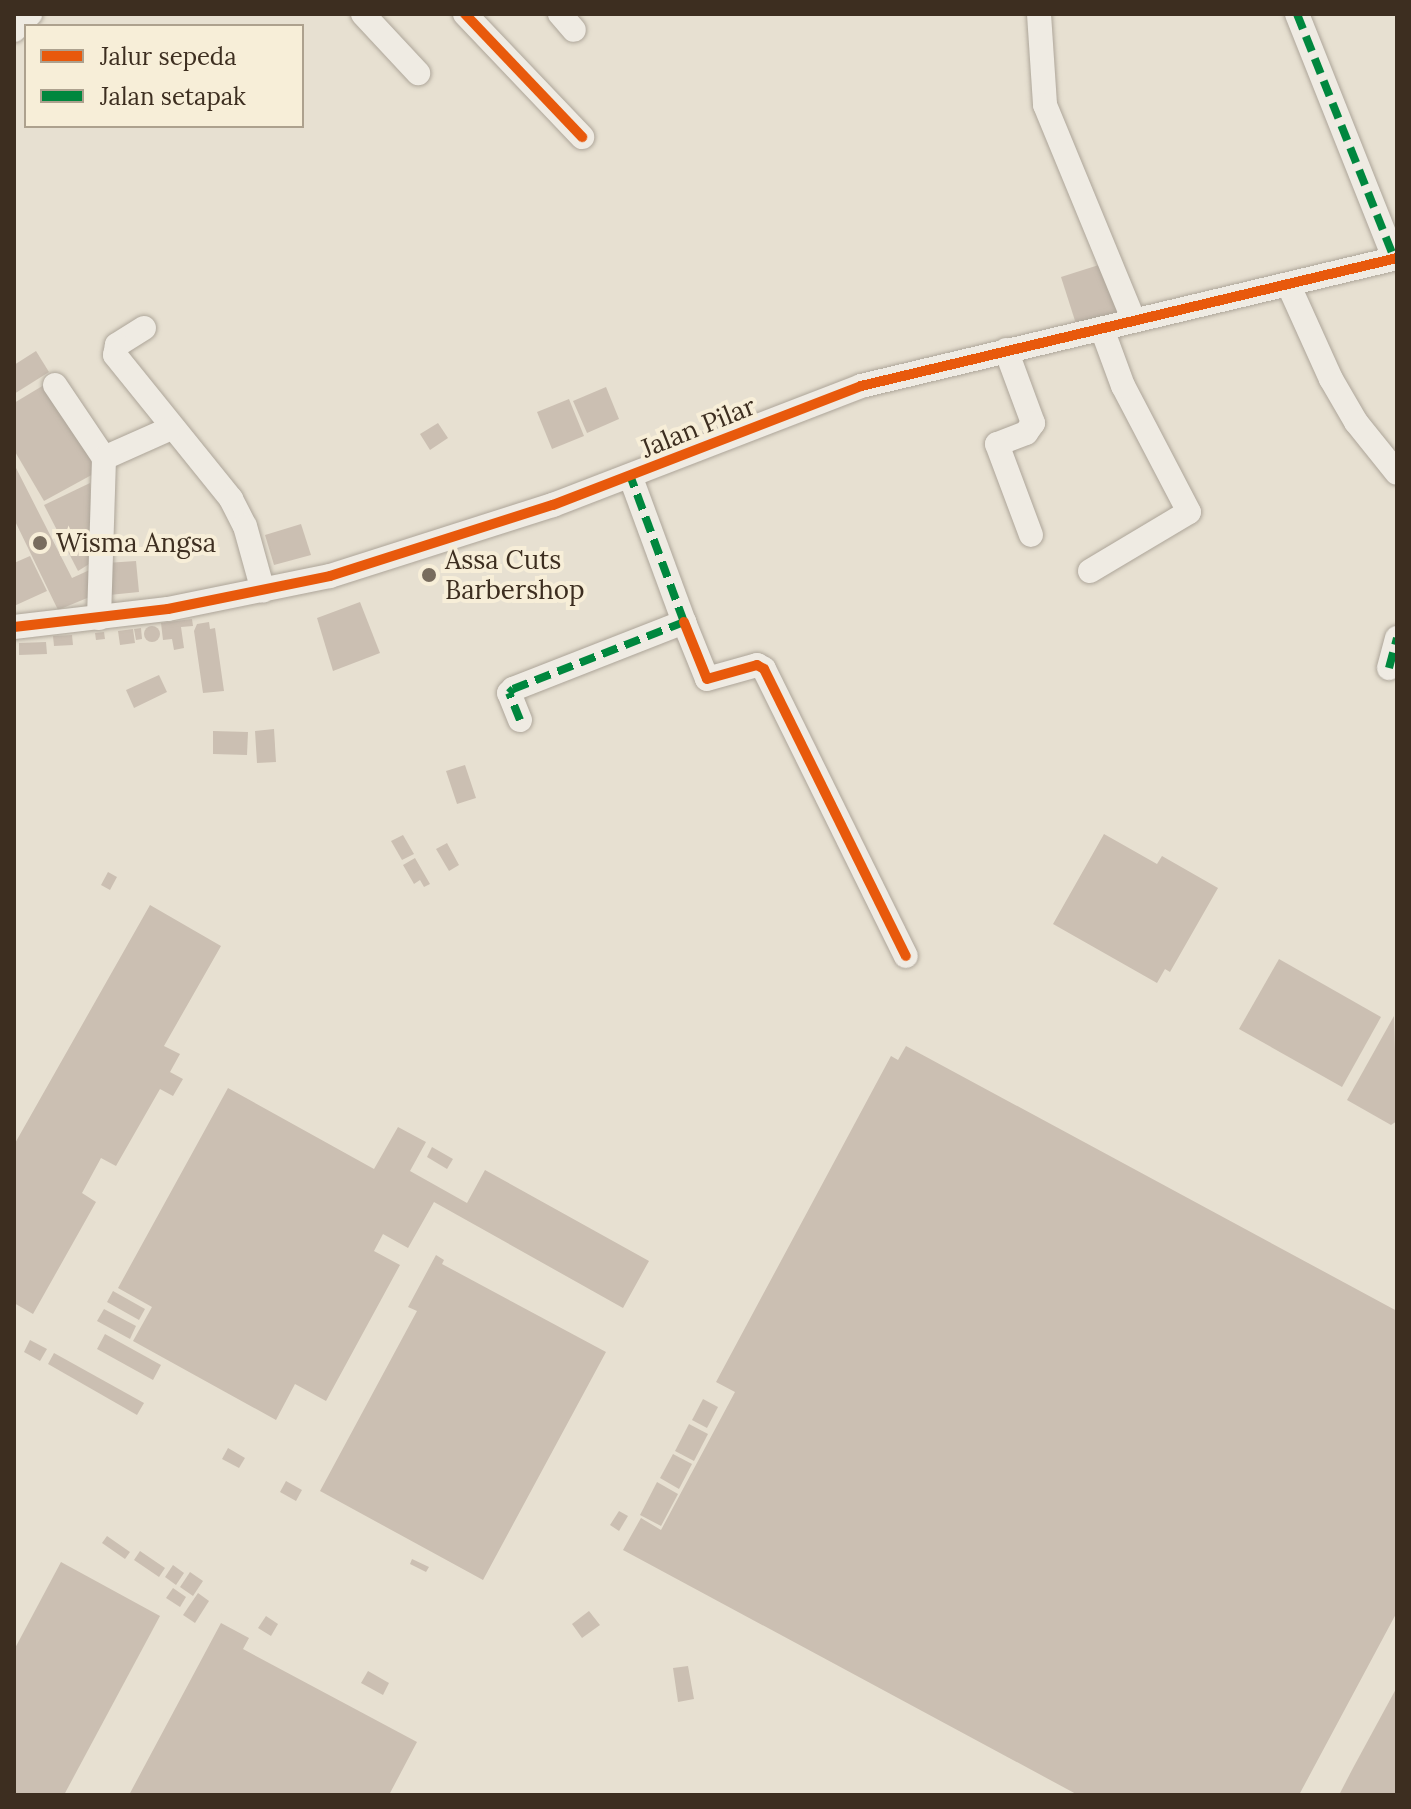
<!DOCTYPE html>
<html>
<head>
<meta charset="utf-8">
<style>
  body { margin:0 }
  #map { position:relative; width:1411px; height:1809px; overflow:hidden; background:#e7e0d1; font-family:Lora,serif }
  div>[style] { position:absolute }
  .building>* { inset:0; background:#cbbfb2 }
  .round { border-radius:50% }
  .roads { filter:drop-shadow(0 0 2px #ada599) drop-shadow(0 0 2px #ada599) }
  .minor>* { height:24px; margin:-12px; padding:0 12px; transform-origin:12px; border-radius:12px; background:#efebe3 }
  .quiet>* { height:8px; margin-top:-4px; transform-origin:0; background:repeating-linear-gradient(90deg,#00873e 0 16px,transparent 0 24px) }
  .cycleway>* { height:10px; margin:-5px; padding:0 5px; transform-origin:5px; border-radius:5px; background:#e8590c }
  .dots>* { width:22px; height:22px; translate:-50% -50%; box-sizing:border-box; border:4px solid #f7eed8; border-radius:50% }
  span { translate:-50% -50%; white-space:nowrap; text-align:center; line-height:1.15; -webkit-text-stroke:8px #f7eed8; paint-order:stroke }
  .street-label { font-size:26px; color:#3d2e20 }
  .poi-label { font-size:26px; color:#3d2e20 }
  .left { translate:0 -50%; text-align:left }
  .frame { position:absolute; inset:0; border:16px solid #3d2e20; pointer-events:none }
  .legend { position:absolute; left:24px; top:24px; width:280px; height:104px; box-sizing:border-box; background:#f7eed8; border:2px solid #ada18e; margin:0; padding:10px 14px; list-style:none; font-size:24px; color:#3d2e20 }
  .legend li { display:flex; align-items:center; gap:16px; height:40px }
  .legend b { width:40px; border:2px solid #ada18e }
</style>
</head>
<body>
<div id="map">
  <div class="building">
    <div style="clip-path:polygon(1105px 263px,1121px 313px,1077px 327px,1061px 277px)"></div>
    <div style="clip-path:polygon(36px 351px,49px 372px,14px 394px,14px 365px)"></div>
    <div style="clip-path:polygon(49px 382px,97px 472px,44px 501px,14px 450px,14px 403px)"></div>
    <div style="clip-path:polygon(606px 387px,619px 419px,587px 433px,573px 401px)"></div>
    <div style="clip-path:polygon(569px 399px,584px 436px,552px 449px,537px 412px)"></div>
    <div style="clip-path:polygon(438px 423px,448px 438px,430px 450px,420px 434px)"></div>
    <div style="clip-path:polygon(14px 464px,72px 578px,94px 568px,97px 594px,58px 610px,14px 519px)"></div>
    <div style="clip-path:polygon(90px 483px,94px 561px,78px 571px,44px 505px)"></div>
    <div style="clip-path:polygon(301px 524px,311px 555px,274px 565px,265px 535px)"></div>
    <div style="clip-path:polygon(30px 556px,47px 591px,14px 606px,14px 563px)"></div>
    <div style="clip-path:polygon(136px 561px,139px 592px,109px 595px,106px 563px)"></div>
    <div style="clip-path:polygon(360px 602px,380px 653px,333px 671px,317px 618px)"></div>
    <div style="clip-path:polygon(192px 619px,193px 626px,181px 627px,184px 648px,174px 650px,172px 639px,163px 640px,161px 623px)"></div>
    <div style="clip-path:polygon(209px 622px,210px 629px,215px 628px,224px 691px,203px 693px,194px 631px,197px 624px)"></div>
    <div class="round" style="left:144px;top:626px;width:16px;height:16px"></div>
    <div style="clip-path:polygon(141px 628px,142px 639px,136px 640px,134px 629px)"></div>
    <div style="clip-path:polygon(133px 629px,135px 643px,120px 645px,118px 631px)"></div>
    <div style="clip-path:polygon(104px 632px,105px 639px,96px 640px,95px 633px)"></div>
    <div style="clip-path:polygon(72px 635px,73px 645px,54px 646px,53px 636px)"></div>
    <div style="clip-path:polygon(46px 642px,47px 654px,19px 655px,19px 643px)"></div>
    <div style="clip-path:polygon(159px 675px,167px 692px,134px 708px,126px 690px)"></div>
    <div style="clip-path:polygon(274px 729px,276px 762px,257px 763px,255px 731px)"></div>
    <div style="clip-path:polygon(213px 731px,248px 732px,247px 755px,213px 754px)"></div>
    <div style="clip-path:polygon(465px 765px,476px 798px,457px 804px,446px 771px)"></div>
    <div style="clip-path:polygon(1104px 834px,1157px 864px,1162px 856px,1218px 888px,1170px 972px,1165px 969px,1157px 983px,1053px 924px)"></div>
    <div style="clip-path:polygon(403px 835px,414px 854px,402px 860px,391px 841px)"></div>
    <div style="clip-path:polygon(447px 843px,459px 865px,449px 871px,436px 849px)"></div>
    <div style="clip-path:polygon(415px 858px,430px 884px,424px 887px,420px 880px,414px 884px,403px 865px)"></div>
    <div style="clip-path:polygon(108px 872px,117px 877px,110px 890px,101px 885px)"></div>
    <div style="clip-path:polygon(150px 905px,221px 946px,164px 1046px,180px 1054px,170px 1072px,183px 1079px,173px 1096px,160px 1089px,116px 1166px,101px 1158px,82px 1193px,96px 1202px,33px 1314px,14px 1303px,14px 1145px)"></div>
    <div style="clip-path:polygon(1279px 959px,1381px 1017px,1342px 1087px,1239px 1029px)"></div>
    <div style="clip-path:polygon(1394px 1016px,1397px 1121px,1391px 1125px,1347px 1100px)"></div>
    <div style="clip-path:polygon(906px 1046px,1397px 1311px,1397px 1612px,1299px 1795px,1078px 1795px,623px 1550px,641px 1518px,661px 1530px,735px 1392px,716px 1382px,891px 1056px,898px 1060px)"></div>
    <div style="clip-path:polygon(228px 1088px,374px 1169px,398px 1127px,426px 1142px,410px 1171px,467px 1203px,485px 1170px,649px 1261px,623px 1308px,434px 1202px,408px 1248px,383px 1234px,374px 1251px,400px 1265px,326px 1401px,295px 1384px,276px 1420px,133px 1341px,152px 1307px,118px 1288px)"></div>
    <div style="clip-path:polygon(432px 1147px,453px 1159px,447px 1169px,427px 1157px)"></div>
    <div style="clip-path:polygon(436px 1255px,444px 1260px,442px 1264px,606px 1352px,483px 1580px,320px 1491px,417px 1311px,408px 1307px)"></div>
    <div style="clip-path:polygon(113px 1291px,145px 1309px,139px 1320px,107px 1302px)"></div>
    <div style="clip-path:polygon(104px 1309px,136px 1326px,130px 1339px,97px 1321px)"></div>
    <div style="clip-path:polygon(105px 1334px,161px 1365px,153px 1380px,97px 1349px)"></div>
    <div style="clip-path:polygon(30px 1340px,47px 1349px,40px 1361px,24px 1352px)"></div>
    <div style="clip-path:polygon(54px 1353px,144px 1403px,137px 1415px,48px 1364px)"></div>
    <div style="clip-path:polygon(703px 1399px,718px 1407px,707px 1428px,692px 1420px)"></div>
    <div style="clip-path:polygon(689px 1424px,708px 1434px,694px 1461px,675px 1451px)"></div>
    <div style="clip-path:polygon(228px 1448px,245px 1458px,239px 1468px,222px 1459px)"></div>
    <div style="clip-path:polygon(673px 1454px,692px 1464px,679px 1489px,660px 1478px)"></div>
    <div style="clip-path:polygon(286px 1481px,302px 1490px,296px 1501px,280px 1492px)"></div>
    <div style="clip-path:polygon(657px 1482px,678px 1494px,661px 1526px,640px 1515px)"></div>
    <div style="clip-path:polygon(619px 1511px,628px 1516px,619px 1531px,610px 1525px)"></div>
    <div style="clip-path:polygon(107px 1536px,130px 1552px,125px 1559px,102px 1543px)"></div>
    <div style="clip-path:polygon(140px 1551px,165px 1568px,159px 1577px,134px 1560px)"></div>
    <div style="clip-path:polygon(412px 1559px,429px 1567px,426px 1572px,410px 1564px)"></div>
    <div style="clip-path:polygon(61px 1562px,160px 1616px,64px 1795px,14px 1795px,14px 1650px)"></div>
    <div style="clip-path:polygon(173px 1565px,184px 1573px,176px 1585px,165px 1577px)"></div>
    <div style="clip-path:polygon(190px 1572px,203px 1581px,193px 1596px,180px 1587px)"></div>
    <div style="clip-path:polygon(173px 1588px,186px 1597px,180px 1607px,166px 1598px)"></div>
    <div style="clip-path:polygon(198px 1593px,209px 1601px,195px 1623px,183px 1615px)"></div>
    <div style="clip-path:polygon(589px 1611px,600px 1625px,582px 1638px,572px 1624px)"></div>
    <div style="clip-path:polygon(266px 1616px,278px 1624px,271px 1636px,258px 1628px)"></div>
    <div style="clip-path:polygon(221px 1623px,249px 1638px,243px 1649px,417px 1742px,389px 1795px,129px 1795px)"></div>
    <div style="clip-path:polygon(688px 1666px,694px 1699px,678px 1702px,673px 1668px)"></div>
    <div style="clip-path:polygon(368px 1671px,389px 1683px,383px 1695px,361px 1683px)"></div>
    <div style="clip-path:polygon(1397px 1687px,1397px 1795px,1339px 1795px,1353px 1768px)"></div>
  </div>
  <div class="roads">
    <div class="minor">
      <div style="left:363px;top:14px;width:81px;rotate:47deg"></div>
      <div style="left:465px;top:14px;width:170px;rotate:46.4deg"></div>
      <div style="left:560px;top:14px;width:21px;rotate:49deg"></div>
      <div style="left:1039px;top:14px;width:91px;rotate:86.2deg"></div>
      <div style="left:1045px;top:105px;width:231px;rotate:67.6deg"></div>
      <div style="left:1297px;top:14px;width:263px;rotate:68.3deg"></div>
      <div style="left:14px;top:30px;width:23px;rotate:-45deg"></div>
      <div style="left:1289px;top:286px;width:102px;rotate:65.7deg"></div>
      <div style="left:1331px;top:379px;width:50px;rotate:59.8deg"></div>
      <div style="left:1356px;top:422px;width:65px;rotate:51.2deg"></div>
      <div style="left:144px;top:328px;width:32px;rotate:148deg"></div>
      <div style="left:117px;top:345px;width:10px;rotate:101deg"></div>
      <div style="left:115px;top:355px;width:185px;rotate:51.1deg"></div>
      <div style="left:231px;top:499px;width:30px;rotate:63deg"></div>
      <div style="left:245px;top:526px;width:67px;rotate:74.5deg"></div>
      <div style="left:1006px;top:350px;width:78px;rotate:69.7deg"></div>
      <div style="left:1033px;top:423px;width:12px;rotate:125deg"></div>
      <div style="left:1026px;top:433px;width:31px;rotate:159deg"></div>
      <div style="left:997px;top:444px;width:97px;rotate:69.5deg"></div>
      <div style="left:55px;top:385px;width:88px;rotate:56.1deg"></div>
      <div style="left:1090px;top:571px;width:115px;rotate:-30.8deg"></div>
      <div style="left:1189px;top:512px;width:142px;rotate:-117.6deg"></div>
      <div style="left:1123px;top:386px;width:61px;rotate:-110.2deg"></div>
      <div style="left:99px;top:618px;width:160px;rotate:-88.2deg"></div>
      <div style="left:104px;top:458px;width:71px;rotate:-24deg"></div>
      <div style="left:684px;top:622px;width:61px;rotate:68deg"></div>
      <div style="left:707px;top:679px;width:52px;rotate:-15.6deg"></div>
      <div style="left:757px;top:665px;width:8px;rotate:30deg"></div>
      <div style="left:764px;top:669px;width:320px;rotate:63.7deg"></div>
      <div style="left:14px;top:627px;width:155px;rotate:-6.7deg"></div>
      <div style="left:168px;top:609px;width:165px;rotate:-11.5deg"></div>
      <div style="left:330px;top:576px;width:234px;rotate:-17.7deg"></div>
      <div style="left:553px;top:505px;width:330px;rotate:-21.1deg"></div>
      <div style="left:861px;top:386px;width:551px;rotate:-13.43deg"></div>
      <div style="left:1389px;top:668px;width:31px;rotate:-75deg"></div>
      <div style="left:520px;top:720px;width:29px;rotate:-112deg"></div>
      <div style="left:509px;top:693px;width:6px;rotate:-45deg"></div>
      <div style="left:513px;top:689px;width:184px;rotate:-21.4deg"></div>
      <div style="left:684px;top:622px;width:153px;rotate:-110.2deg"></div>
    </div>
  </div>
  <div class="quiet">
    <div style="left:1297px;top:14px;width:263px;rotate:68.3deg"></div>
    <div style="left:1389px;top:668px;width:31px;rotate:-75deg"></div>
    <div style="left:520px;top:720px;width:29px;rotate:-112deg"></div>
    <div style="left:509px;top:693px;width:6px;rotate:-45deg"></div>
    <div style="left:513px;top:689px;width:184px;rotate:-21.4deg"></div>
    <div style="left:684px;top:622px;width:153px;rotate:-110.2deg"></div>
  </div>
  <div class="cycleway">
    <div style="left:465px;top:14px;width:170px;rotate:46.4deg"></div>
    <div style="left:684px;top:622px;width:61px;rotate:68deg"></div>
    <div style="left:707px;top:679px;width:52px;rotate:-15.6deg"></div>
    <div style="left:757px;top:665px;width:8px;rotate:30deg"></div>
    <div style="left:764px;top:669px;width:320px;rotate:63.7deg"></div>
    <div style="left:14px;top:627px;width:155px;rotate:-6.7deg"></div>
    <div style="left:168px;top:609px;width:165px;rotate:-11.5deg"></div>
    <div style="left:330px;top:576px;width:234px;rotate:-17.7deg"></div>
    <div style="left:553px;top:505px;width:330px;rotate:-21.1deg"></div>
    <div style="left:861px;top:386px;width:551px;rotate:-13.43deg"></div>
  </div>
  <div class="dots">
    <div style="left:40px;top:543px;background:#786c5e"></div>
    <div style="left:429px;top:575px;background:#786c5e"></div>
  </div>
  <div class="street-label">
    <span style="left:698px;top:427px;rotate:-22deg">Jalan Pilar</span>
  </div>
  <div class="poi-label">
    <span class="left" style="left:56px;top:543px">Wisma Angsa</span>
    <span class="left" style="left:445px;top:575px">Assa Cuts<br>Barbershop</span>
  </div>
  <div class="frame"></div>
  <ul class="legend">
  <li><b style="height:10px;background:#e8590c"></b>Jalur sepeda</li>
  <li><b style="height:10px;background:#00873e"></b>Jalan setapak</li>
  </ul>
</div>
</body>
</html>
